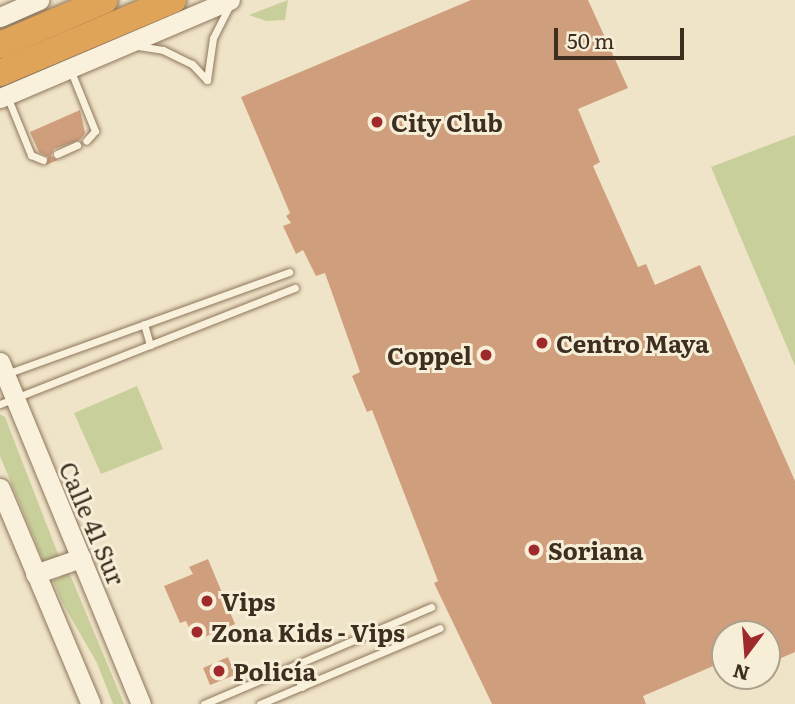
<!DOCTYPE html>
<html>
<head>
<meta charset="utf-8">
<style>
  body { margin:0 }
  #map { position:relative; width:795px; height:704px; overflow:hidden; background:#f0e4c8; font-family:Literata,serif }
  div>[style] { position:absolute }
  .green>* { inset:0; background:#c9cf9b }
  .building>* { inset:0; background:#cf9f7d }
  .roads { filter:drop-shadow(0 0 2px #8d765c) drop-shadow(0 0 2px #8d765c) }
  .lane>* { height:7px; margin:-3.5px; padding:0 3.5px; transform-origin:3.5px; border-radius:3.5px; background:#faf1dc }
  .secondary>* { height:19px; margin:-9.5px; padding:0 9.5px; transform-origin:9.5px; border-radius:9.5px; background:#faf1dc }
  .highway>* { height:26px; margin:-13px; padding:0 13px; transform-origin:13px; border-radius:13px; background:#e0a458 }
  .dots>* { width:19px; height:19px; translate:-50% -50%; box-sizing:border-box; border:4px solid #f7eed8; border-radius:50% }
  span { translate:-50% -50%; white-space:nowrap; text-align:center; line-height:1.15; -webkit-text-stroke:6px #f7eed8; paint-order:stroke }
  .poi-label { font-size:24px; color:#3d2e20; font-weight:700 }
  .left { translate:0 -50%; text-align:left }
  .right { translate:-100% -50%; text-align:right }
  .street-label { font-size:24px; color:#3d2e20 }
  .north { position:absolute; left:711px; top:620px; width:70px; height:70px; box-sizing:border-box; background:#f7eed8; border:2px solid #ada18e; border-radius:50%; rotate:196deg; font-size:19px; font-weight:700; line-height:28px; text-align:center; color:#3d2e20 }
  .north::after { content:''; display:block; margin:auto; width:24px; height:32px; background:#9e2a2b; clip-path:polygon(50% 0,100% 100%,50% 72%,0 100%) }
  .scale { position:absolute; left:554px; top:28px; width:130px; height:32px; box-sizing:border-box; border:4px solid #3d2e20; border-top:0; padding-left:9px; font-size:21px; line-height:24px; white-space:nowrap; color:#3d2e20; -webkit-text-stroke:5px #f7eed8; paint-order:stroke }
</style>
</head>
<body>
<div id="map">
  <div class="green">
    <div style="clip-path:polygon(288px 0,285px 20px,266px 21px,249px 15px)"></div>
    <div style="clip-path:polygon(795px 135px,795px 366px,711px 167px)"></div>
    <div style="clip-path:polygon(137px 386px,163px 449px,101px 474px,74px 413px)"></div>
    <div style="clip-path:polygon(0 414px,5px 417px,60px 559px,44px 562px,0 456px)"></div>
    <div style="clip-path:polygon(68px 573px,71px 577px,124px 704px,113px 704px,97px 663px,63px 604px,53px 581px)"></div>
  </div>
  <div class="building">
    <div style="clip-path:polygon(471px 0,588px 0,628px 88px,578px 109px,600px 162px,593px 166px,638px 267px,646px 264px,655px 285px,700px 265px,795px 481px,795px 652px,779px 659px,771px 642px,767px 644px,767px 634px,725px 634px,725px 661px,643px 696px,646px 704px,492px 704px,434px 583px,438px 581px,372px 410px,367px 412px,352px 376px,360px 372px,325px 273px,316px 276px,303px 250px,296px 254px,283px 226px,291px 223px,286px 216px,290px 213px,241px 97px)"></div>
    <div style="clip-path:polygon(80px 110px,85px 133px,80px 140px,54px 149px,51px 156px,58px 160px,46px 165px,48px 157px,39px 152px,30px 132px)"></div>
    <div style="clip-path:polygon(208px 559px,235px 624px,195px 641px,186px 621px,180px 623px,164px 586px,193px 574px,189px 567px)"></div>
    <div style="clip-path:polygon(228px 657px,235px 675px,210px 685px,203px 668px)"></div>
  </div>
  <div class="roads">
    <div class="lane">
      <div style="left:138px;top:46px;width:25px;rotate:9deg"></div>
      <div style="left:163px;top:50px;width:32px;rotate:26deg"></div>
      <div style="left:192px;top:64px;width:22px;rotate:47deg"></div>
      <div style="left:70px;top:69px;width:67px;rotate:68deg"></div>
      <div style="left:95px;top:131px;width:13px;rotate:132deg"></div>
      <div style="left:207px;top:80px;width:42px;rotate:-81.9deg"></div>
      <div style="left:213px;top:38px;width:37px;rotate:-63deg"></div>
      <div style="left:7px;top:96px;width:64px;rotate:67.9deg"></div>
      <div style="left:31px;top:155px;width:13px;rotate:23deg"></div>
      <div style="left:57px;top:154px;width:22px;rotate:-24deg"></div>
      <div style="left:144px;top:324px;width:22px;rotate:74deg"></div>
      <div style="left:6px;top:374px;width:301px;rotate:-19.8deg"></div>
      <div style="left:0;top:404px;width:317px;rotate:-21.5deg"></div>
      <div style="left:293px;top:669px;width:20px;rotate:63deg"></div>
      <div style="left:204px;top:704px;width:247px;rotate:-23.1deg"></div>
      <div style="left:260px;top:704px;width:195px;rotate:-22.9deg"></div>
    </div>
    <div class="secondary">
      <div style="left:0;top:17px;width:43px;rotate:-23.6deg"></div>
      <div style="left:0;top:98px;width:250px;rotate:-23.1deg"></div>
      <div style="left:0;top:362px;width:370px;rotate:67.6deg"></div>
      <div style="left:0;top:488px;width:234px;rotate:67.2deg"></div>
      <div style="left:35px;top:574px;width:49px;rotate:-19.2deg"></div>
    </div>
    <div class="highway">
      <div style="left:0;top:45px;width:114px;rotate:-23.2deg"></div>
      <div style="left:0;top:73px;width:188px;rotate:-22.9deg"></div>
    </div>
  </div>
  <div class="dots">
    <div style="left:377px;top:122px;background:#9e2a2b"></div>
    <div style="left:542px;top:343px;background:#9e2a2b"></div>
    <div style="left:486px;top:355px;background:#9e2a2b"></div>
    <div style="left:534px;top:550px;background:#9e2a2b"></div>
    <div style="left:207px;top:601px;background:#9e2a2b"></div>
    <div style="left:197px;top:632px;background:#9e2a2b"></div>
    <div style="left:219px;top:671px;background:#9e2a2b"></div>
  </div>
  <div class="poi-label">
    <span class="left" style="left:391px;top:122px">City Club</span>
    <span class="left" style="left:556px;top:343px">Centro Maya</span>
    <span class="right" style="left:472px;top:355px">Coppel</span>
    <span class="left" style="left:548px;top:550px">Soriana</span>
    <span class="left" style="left:221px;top:601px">Vips</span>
    <span class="left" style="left:211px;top:632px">Zona Kids - Vips</span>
    <span class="left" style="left:233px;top:671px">Policía</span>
  </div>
  <div class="street-label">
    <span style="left:93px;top:523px;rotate:67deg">Calle 41 Sur</span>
  </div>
  <div class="north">N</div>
  <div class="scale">50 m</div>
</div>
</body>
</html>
